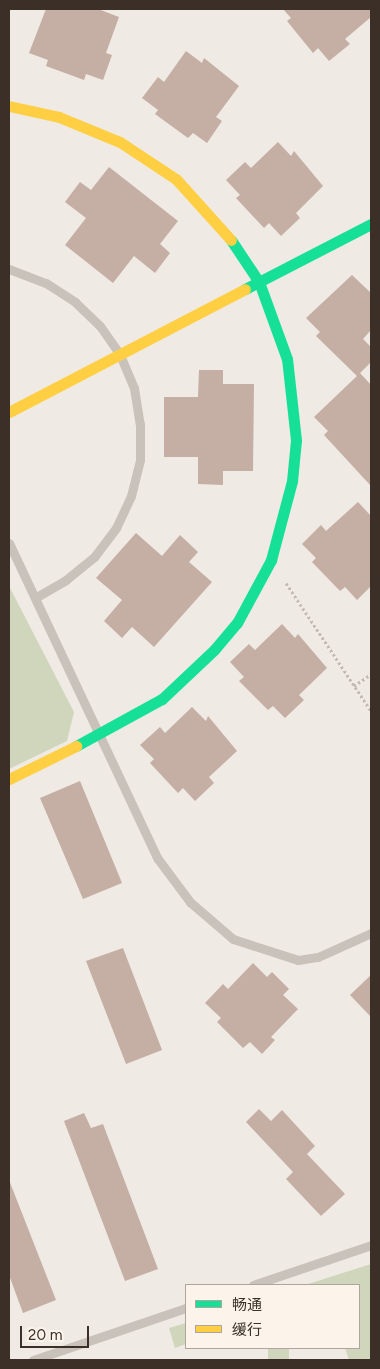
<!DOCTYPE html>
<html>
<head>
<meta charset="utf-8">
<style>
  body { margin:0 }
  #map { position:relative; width:380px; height:1369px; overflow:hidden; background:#efeae3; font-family:Figtree,"Noto Sans SC",sans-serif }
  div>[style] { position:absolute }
  .green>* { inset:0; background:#d0d6bb }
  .building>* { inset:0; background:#c5aea3 }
  .path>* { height:3px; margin-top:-1.5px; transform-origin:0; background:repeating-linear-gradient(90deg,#c2bab3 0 2.5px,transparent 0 5px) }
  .lane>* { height:9px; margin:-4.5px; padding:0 4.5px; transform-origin:4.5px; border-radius:4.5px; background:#c9c2bb }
  .fast>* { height:11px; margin:-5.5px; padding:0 5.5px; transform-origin:5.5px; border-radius:5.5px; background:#16e098 }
  .slow>* { height:11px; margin:-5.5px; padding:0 5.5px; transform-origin:5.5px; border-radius:5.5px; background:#ffcf43 }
  span { translate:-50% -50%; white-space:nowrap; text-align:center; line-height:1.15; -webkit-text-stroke:5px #fcf4ea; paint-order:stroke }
  .frame { position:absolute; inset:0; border:10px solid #3b2f28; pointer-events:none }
  .legend { position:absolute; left:185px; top:1284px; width:175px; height:65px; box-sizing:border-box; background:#fcf4ea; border:1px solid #afa59c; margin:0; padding:6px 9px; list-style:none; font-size:15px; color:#3b2f28 }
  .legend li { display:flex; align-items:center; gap:10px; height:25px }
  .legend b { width:25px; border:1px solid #afa59c }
  .scale { position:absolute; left:20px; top:1326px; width:69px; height:22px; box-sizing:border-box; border:2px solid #3b2f28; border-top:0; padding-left:6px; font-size:15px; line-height:18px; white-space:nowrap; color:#3b2f28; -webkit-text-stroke:4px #fcf4ea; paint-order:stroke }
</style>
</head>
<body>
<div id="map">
  <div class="green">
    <div style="clip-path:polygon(9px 586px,74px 712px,67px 741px,9px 769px)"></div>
    <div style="clip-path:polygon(371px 1264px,371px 1360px,349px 1360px,345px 1348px,359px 1348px,359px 1285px,305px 1285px)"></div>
    <div style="clip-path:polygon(186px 1323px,186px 1344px,175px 1348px,169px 1328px)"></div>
    <div style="clip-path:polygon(268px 1348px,289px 1348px,289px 1360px,268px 1360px)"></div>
  </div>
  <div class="building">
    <div style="clip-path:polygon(46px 9px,98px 9px,119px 17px,106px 53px,112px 55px,103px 80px,86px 74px,84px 80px,46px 66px,48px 60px,29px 53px)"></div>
    <div style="clip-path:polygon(283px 9px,371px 9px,371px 17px,345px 39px,350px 44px,329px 61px,318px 48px,313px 53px,287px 21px,291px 18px)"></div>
    <div style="clip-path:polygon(186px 51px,202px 63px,204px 58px,239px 86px,216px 117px,222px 121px,207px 143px,193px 133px,188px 138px,155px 114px,158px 110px,142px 98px,158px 77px,164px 82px)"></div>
    <div style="clip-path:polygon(278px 142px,291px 156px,294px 151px,323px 186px,296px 213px,300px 218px,281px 236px,269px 223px,264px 228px,236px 198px,240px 195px,226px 180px,245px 162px,251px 168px)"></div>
    <div style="clip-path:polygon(109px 167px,178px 221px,160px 244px,170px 253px,155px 273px,134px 256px,113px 283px,65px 245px,86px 218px,65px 202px,80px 182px,91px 190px)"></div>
    <div style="clip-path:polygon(352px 275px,371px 293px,371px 330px,363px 339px,371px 347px,371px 362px,360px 373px,371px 385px,371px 486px,324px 435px,328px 431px,314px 417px,357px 376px,316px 336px,320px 332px,306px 318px)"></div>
    <div style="clip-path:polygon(199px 370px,223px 370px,223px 384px,254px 384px,253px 471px,223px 471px,223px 485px,198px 484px,198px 457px,164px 457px,164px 397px,198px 397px)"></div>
    <div style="clip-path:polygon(358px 502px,371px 516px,371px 586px,357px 600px,345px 587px,340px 591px,312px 562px,316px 558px,302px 544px,321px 525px,326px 531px)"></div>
    <div style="clip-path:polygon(136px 533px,162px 556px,180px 535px,198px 552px,189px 562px,212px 582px,154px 647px,132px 627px,122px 638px,104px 621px,122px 600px,96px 578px)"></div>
    <div style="clip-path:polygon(282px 624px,295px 638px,298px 634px,327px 668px,299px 695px,304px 700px,285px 718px,273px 706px,268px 710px,239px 681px,244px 677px,230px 662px,249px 644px,255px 650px)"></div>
    <div style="clip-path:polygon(192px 707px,206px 721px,208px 716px,237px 751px,209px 777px,214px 783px,195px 801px,183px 788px,178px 793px,150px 763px,154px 759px,140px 745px,160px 727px,165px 733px)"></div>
    <div style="clip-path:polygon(80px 781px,122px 883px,83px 899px,40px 798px)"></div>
    <div style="clip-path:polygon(123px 948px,162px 1050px,126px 1064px,86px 961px)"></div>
    <div style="clip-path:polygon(253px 963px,267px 977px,272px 972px,289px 989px,283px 995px,298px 1009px,271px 1037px,275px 1040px,262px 1054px,250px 1042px,243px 1048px,217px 1022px,221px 1018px,205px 1003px,223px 984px,228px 989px)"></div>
    <div style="clip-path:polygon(371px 975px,371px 1017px,350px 995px)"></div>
    <div style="clip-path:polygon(259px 1109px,271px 1121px,282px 1110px,315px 1146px,307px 1154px,345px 1194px,321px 1216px,286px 1179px,293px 1172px,246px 1122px)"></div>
    <div style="clip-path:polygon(84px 1113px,91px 1128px,103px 1124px,158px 1269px,125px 1281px,64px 1121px)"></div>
    <div style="clip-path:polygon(9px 1180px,56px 1300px,23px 1313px,9px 1275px)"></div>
  </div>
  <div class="path">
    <div style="left:286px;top:583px;width:154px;rotate:56.4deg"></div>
    <div style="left:354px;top:686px;width:21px;rotate:-35deg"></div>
  </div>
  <div class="lane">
    <div style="left:9px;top:269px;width:40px;rotate:21deg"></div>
    <div style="left:46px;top:283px;width:35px;rotate:33deg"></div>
    <div style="left:75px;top:302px;width:35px;rotate:44deg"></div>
    <div style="left:100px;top:326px;width:35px;rotate:55deg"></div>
    <div style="left:120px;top:355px;width:36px;rotate:67deg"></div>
    <div style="left:134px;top:388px;width:36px;rotate:81deg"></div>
    <div style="left:140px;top:424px;width:36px;rotate:90deg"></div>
    <div style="left:140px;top:460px;width:37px;rotate:104deg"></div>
    <div style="left:131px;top:496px;width:35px;rotate:115deg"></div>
    <div style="left:116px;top:528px;width:36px;rotate:127deg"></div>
    <div style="left:94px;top:557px;width:36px;rotate:141deg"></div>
    <div style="left:66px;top:580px;width:34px;rotate:150deg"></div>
    <div style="left:9px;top:543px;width:349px;rotate:64.8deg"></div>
    <div style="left:158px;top:859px;width:54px;rotate:53.3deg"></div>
    <div style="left:190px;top:902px;width:57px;rotate:40.7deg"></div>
    <div style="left:233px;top:939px;width:68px;rotate:17.9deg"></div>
    <div style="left:298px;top:960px;width:20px;rotate:-9deg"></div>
    <div style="left:318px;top:957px;width:58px;rotate:-24.4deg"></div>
    <div style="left:253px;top:1285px;width:125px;rotate:-18.7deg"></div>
    <div style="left:33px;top:1360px;width:162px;rotate:-18.8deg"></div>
  </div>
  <div class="fast">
    <div style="left:245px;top:289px;width:142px;rotate:-27.3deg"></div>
    <div style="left:76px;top:746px;width:98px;rotate:-28.7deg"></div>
    <div style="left:162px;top:699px;width:71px;rotate:-43.3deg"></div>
    <div style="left:214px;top:650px;width:35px;rotate:-50deg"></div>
    <div style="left:237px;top:623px;width:72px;rotate:-61.6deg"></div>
    <div style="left:271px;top:560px;width:82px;rotate:-75.1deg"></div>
    <div style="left:292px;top:481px;width:41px;rotate:-84.4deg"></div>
    <div style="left:296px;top:440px;width:81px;rotate:-96.3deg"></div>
    <div style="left:287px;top:359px;width:82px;rotate:-110deg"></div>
    <div style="left:259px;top:282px;width:50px;rotate:-123.7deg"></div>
  </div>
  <div class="slow">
    <div style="left:9px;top:106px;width:51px;rotate:12.4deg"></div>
    <div style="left:59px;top:117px;width:66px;rotate:22.3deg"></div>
    <div style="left:120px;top:142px;width:67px;rotate:33.5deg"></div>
    <div style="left:176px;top:179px;width:82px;rotate:48deg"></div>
    <div style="left:9px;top:412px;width:266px;rotate:-27.5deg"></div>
    <div style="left:9px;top:779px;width:75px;rotate:-26.2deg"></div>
  </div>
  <div class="frame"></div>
  <ul class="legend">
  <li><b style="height:6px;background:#16e098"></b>畅通</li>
  <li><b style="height:6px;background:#ffcf43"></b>缓行</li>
  </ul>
  <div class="scale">20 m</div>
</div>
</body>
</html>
